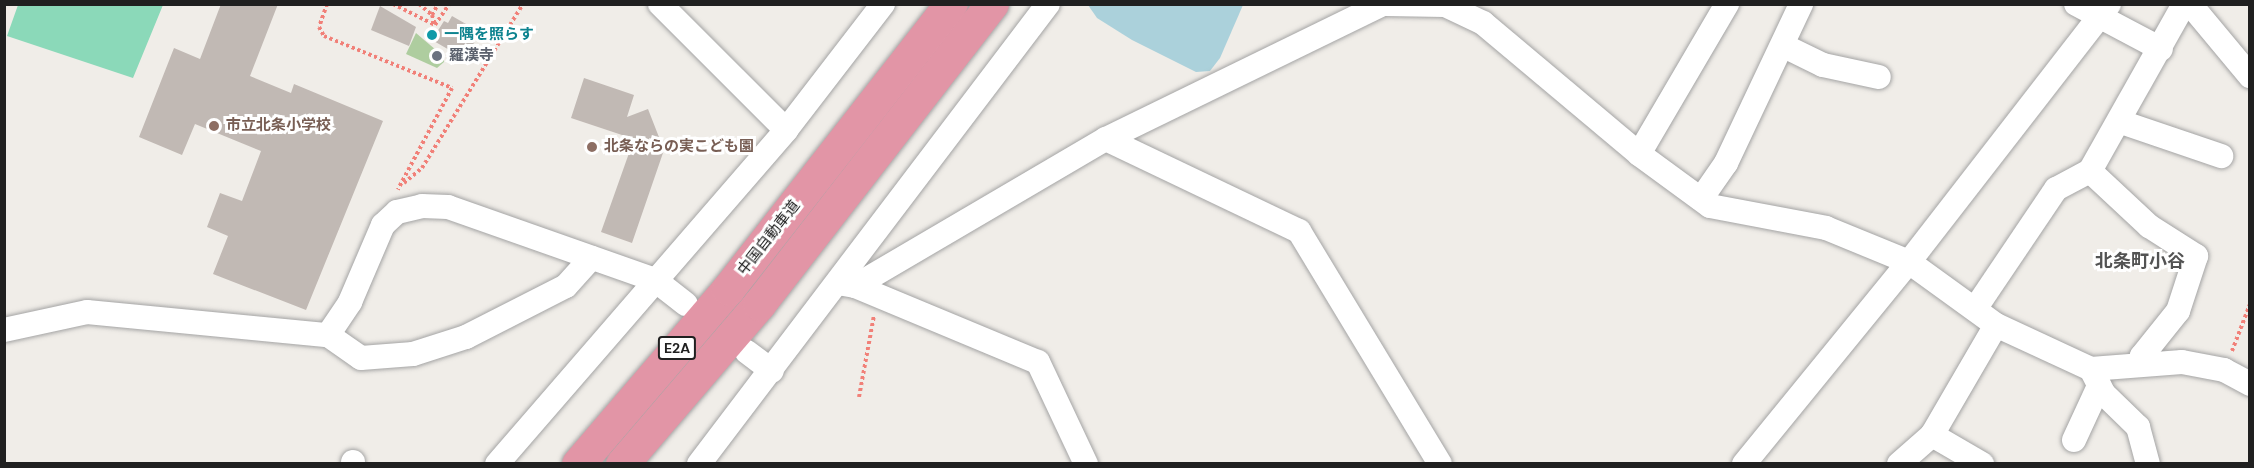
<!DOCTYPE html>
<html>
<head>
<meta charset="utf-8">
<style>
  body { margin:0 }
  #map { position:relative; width:2254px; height:468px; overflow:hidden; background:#f0ede8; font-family:"DM Sans","Noto Sans JP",sans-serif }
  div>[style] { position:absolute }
  .forest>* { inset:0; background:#aecd9f }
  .pitch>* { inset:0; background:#8bd9b9 }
  .water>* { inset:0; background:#abd1db }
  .building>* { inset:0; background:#c1b9b4 }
  .path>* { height:4px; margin-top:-2px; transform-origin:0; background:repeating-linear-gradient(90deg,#f18078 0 3px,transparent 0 6px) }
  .roads { filter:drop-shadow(0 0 2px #a4a4a4) drop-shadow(0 0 2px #a4a4a4) }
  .minor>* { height:24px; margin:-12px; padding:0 12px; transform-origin:12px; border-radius:12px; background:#fff }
  .highway>* { height:33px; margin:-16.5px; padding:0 16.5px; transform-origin:16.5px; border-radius:16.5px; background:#e295a6 }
  .dots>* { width:16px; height:16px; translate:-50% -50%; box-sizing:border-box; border:3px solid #fff; border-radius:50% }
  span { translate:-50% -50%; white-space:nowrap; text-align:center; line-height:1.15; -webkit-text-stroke:6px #fff; paint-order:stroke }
  .shield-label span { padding:2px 4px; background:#fff; border:2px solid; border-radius:4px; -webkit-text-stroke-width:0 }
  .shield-label { font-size:14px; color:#202020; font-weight:700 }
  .culture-label { font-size:15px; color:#0d838f; font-weight:700 }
  .left { translate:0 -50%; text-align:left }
  .worship-label { font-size:15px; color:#5b616d; font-weight:700 }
  .education-label { font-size:15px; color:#785e54; font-weight:700 }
  .street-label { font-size:15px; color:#202020 }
  .quarter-label { font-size:18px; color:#535353; font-weight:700 }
  .frame { position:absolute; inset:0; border:6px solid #202020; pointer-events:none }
</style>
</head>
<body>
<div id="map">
  <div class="forest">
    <div style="clip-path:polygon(416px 33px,443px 56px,444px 62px,437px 68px,406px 54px)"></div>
  </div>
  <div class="pitch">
    <div style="clip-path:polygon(18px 5px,18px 4px,163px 5px,133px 78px,7px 36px)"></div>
  </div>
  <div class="water">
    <div style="clip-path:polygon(1088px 5px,1243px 5px,1220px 58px,1210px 71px,1196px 72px,1132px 40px,1097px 18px)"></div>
  </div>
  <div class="building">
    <div style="clip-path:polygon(221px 4px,278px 4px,250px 76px,291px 93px,294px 84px,383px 121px,306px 310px,213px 274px,228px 236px,207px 227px,220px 193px,242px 201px,261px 151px,195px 124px,182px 155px,139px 137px,174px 48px,200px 59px)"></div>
    <div style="clip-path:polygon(380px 6px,416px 27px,409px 46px,371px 30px)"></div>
    <div style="clip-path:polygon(452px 16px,480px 32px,465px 59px,432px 40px,444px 21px,448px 23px)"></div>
    <div style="clip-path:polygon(584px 78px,634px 95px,627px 117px,648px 109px,664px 150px,632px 243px,601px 232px,634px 139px,571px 118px)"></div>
  </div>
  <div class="path">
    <div style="left:327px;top:4px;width:24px;rotate:109deg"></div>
    <div style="left:319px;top:27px;width:10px;rotate:61deg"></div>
    <div style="left:324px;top:36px;width:138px;rotate:22.1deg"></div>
    <div style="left:452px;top:88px;width:115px;rotate:118.1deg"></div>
    <div style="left:393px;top:4px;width:47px;rotate:26.6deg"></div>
    <div style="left:419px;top:4px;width:17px;rotate:40deg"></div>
    <div style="left:432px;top:15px;width:9px;rotate:72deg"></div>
    <div style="left:432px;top:15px;width:13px;rotate:-61deg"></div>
    <div style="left:435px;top:25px;width:25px;rotate:-56deg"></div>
    <div style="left:404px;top:183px;width:23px;rotate:-40deg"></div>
    <div style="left:422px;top:168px;width:193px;rotate:-58.4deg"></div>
    <div style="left:2232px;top:351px;width:50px;rotate:-69deg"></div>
    <div style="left:859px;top:397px;width:83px;rotate:-79.6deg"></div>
  </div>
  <div class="roads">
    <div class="minor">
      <div style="left:660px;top:4px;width:178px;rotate:45deg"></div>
      <div style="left:1386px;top:4px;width:59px;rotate:1deg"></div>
      <div style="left:1445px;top:5px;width:42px;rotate:25.3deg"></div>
      <div style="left:1483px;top:23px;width:204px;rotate:40deg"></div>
      <div style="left:1639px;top:154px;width:88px;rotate:36.2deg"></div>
      <div style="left:1710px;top:206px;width:118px;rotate:10.7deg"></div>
      <div style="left:1826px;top:228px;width:90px;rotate:22.3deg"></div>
      <div style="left:1909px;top:262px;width:107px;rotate:35.9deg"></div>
      <div style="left:1996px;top:325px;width:105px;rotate:24.9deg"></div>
      <div style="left:2091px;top:369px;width:91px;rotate:-4.4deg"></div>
      <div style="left:2182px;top:362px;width:43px;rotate:10.8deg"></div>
      <div style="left:2224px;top:370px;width:30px;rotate:28deg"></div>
      <div style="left:2076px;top:4px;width:96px;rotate:27.9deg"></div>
      <div style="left:2190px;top:4px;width:94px;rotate:50.2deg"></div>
      <div style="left:1784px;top:46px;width:43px;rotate:26deg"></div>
      <div style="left:1823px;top:65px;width:57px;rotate:12.1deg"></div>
      <div style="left:2121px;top:122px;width:106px;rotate:18.8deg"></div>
      <div style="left:1106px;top:139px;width:214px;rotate:25.5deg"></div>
      <div style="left:1299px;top:231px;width:272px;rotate:58.8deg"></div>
      <div style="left:1639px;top:154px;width:174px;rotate:-59.6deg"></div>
      <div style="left:2090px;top:171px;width:81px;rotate:43deg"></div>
      <div style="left:2149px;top:226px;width:56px;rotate:32.6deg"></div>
      <div style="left:2196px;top:256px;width:58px;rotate:108.1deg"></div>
      <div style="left:2178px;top:311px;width:58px;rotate:128.7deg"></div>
      <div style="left:2142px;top:356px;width:8px;rotate:90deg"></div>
      <div style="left:1701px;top:199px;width:44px;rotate:-55.2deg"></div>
      <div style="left:1726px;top:163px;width:176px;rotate:-64.7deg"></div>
      <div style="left:838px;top:283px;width:17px;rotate:10deg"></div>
      <div style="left:855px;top:286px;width:291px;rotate:-30.4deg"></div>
      <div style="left:1106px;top:139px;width:308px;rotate:-26deg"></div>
      <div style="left:855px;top:286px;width:198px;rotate:22.6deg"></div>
      <div style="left:1038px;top:362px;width:113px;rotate:64.8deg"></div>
      <div style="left:1975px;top:309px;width:145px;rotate:-56deg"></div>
      <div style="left:2056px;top:189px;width:38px;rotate:-28deg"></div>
      <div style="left:2090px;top:171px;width:192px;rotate:-60.6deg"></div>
      <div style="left:4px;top:330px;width:85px;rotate:-12.2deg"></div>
      <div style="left:87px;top:312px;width:242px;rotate:5.5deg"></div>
      <div style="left:328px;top:335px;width:40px;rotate:-56deg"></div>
      <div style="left:350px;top:302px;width:84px;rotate:-66.8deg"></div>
      <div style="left:383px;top:225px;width:19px;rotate:-43deg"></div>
      <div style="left:397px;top:212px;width:26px;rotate:-13deg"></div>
      <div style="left:422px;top:206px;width:26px;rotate:2deg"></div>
      <div style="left:448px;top:207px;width:219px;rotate:19.4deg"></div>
      <div style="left:655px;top:280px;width:39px;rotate:38deg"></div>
      <div style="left:328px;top:335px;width:40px;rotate:34.9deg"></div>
      <div style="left:361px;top:358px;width:52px;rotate:-4.4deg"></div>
      <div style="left:413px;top:354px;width:56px;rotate:-17.8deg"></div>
      <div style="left:466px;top:337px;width:112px;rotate:-27deg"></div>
      <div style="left:566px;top:286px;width:38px;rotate:-48deg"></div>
      <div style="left:747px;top:352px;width:31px;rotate:37deg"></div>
      <div style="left:2091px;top:369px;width:27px;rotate:63deg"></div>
      <div style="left:2103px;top:393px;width:49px;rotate:44.2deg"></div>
      <div style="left:2138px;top:427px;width:38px;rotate:75deg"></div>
      <div style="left:1932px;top:435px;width:58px;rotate:30.1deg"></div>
      <div style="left:2074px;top:440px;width:60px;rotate:-65.2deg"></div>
      <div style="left:353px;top:464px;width:2px;rotate:-90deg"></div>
      <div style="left:497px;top:464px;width:442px;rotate:-49.1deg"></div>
      <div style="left:786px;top:130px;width:159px;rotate:-52.4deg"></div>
      <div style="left:699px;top:464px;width:577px;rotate:-52.81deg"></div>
      <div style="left:1744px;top:464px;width:261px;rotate:-50.8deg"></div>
      <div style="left:1909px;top:262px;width:326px;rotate:-52.2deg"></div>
      <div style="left:1899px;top:464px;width:44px;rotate:-41.3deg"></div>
      <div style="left:1932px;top:435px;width:127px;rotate:-59.8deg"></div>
    </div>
    <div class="highway">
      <div style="left:578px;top:464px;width:230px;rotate:-49.4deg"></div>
      <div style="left:728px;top:289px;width:362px;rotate:-52deg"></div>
      <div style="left:622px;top:464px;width:211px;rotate:-49.4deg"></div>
      <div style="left:759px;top:304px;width:380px;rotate:-52.2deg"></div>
    </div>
  </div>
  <div class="dots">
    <div style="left:432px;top:35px;background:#0f9aa8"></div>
    <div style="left:437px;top:56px;background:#6b7280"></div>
    <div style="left:214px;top:126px;background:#8d6e63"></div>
    <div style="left:592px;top:147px;background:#8d6e63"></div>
  </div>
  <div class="shield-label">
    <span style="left:677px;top:348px">E2A</span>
  </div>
  <div class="culture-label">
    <span class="left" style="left:444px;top:35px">一隅を照らす</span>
  </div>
  <div class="worship-label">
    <span class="left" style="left:449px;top:56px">羅漢寺</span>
  </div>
  <div class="education-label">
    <span class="left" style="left:226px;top:126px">市立北条小学校</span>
    <span class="left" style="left:604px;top:147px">北条ならの実こども園</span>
  </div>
  <div class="street-label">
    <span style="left:769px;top:238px;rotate:-52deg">中国自動車道</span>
  </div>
  <div class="quarter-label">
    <span style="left:2140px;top:261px">北条町小谷</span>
  </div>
  <div class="frame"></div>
</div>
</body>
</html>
